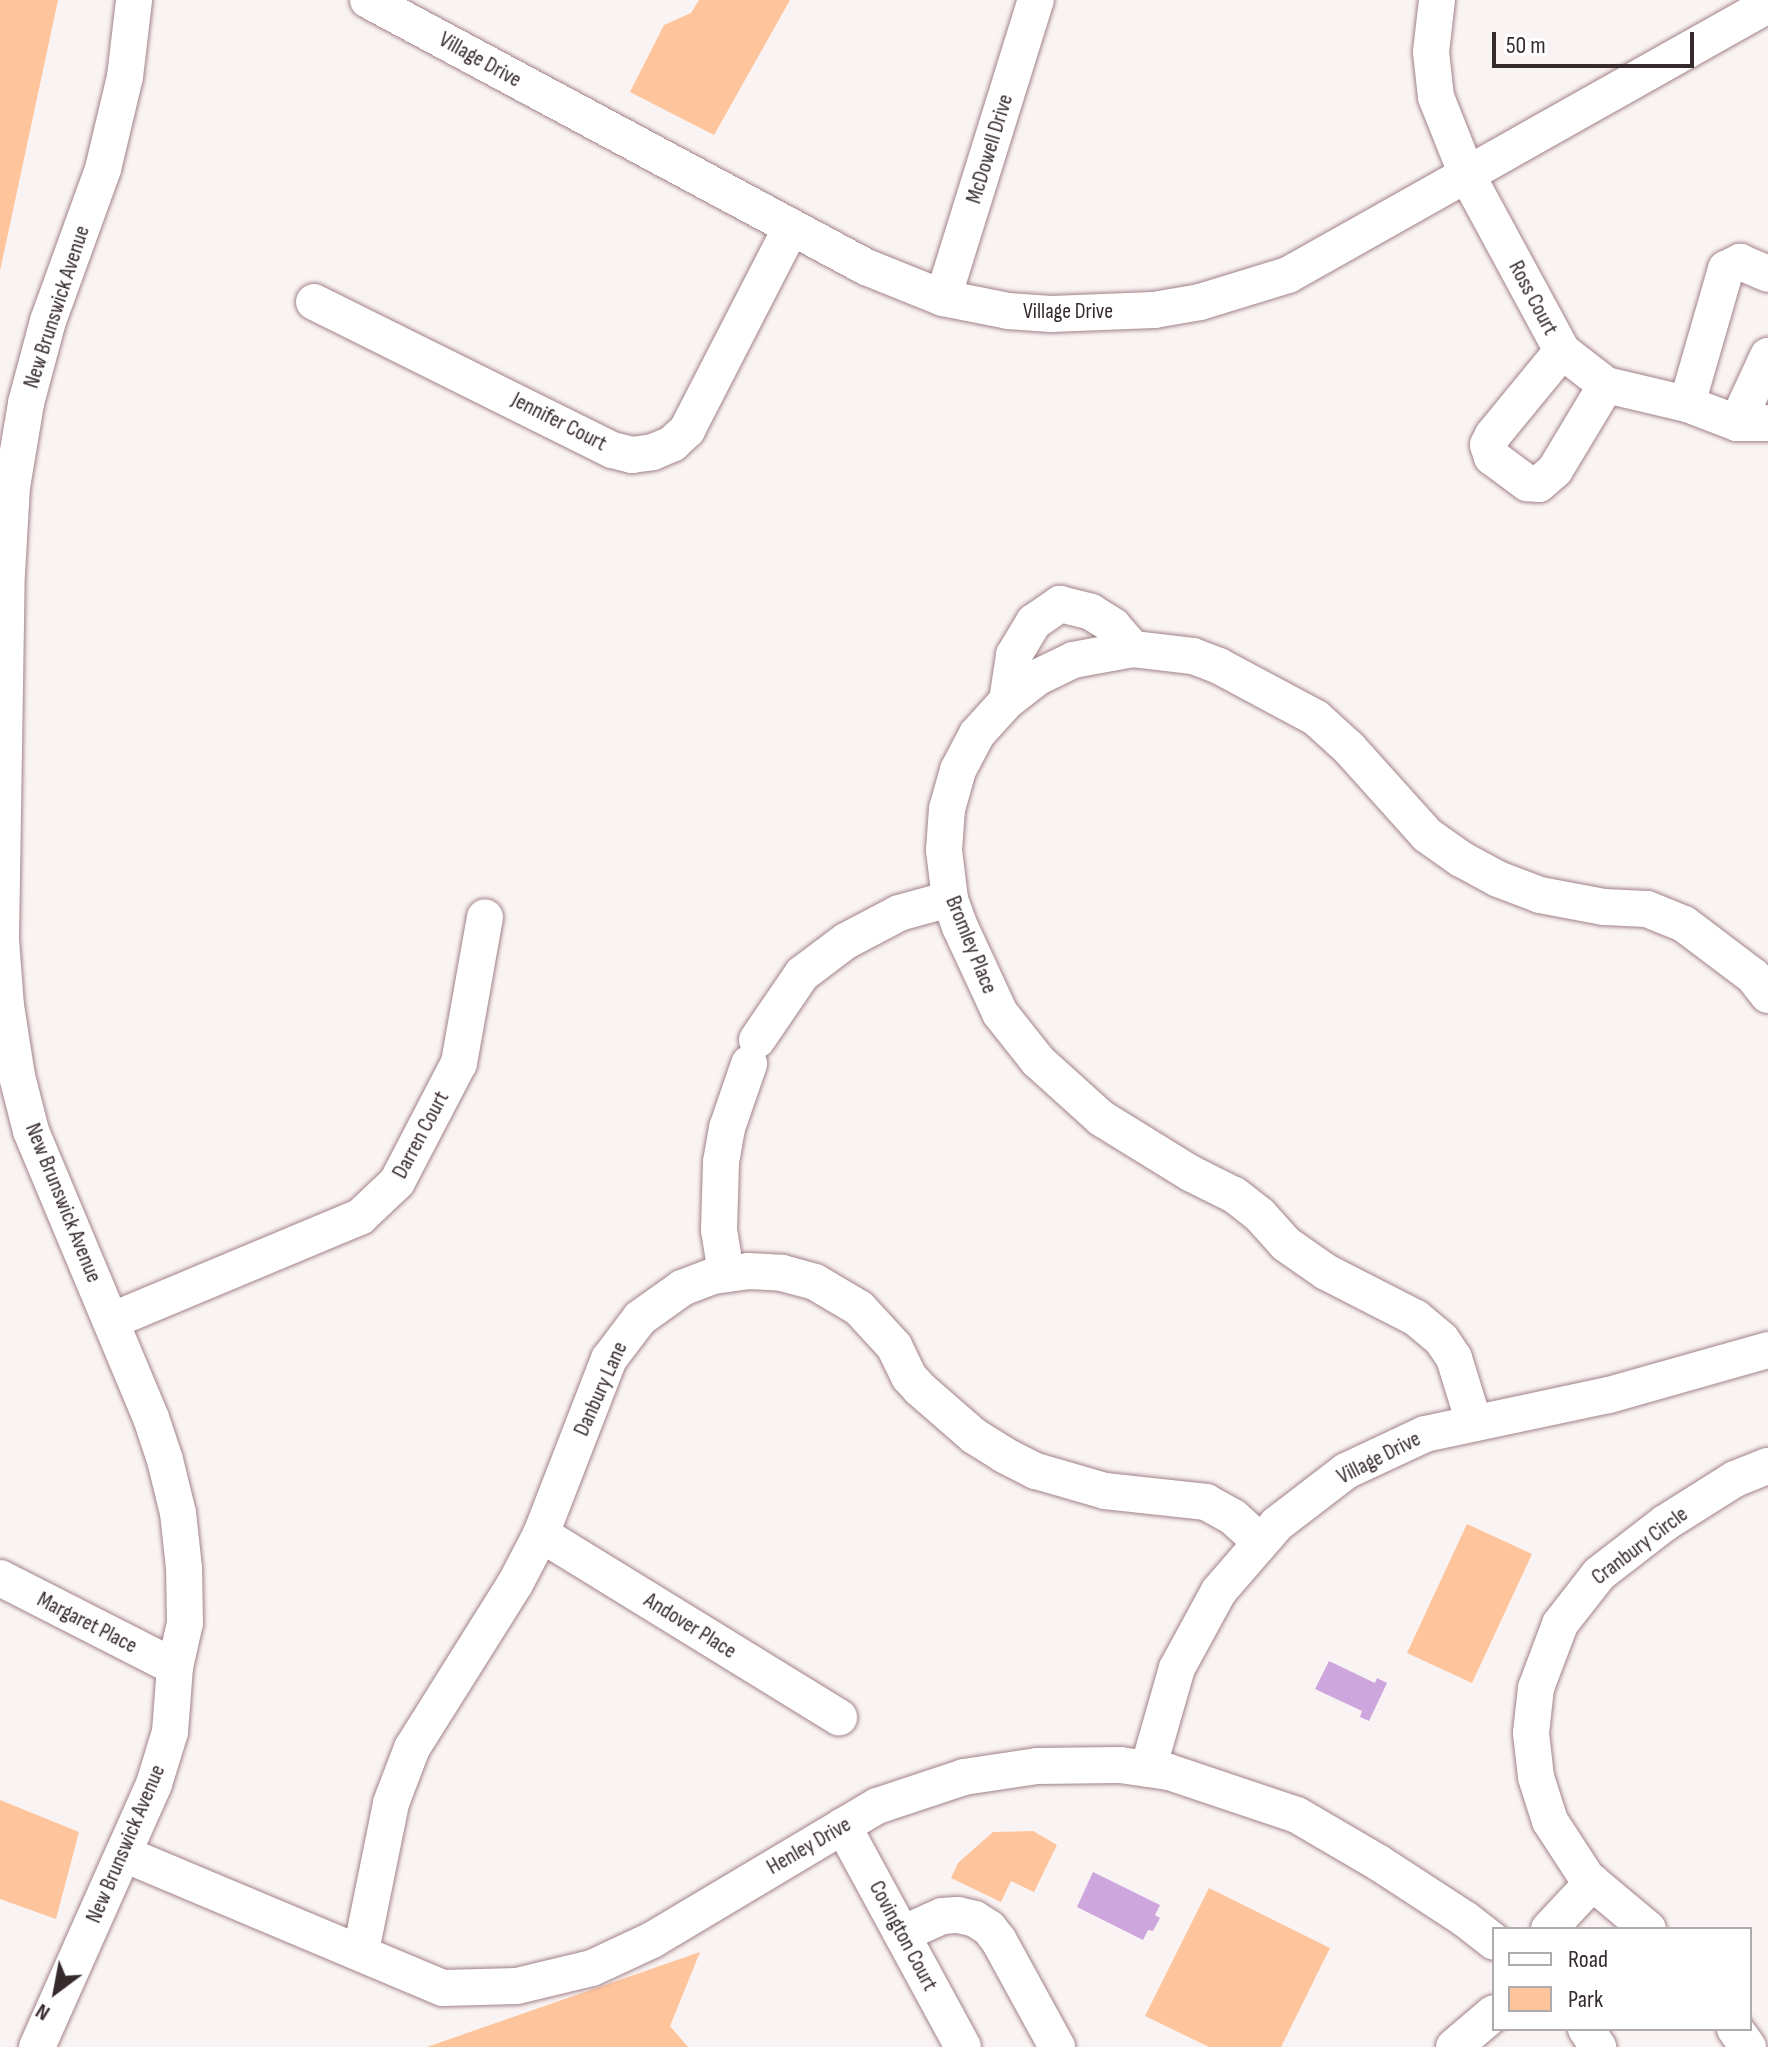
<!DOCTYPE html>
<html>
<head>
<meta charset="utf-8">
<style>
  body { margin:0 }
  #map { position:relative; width:1768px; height:2047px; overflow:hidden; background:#faf3f4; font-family:"Sofia Sans Condensed",sans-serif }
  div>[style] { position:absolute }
  .green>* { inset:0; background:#fec49b }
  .water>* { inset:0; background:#cda6de }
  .roads { filter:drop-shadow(0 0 2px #a18287) drop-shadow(0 0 2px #a18287) }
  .minor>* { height:36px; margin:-18px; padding:0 18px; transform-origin:18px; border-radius:18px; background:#fff }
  span { translate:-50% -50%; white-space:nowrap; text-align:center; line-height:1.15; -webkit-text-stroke:6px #fff; paint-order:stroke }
  .street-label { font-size:22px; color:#372a2c }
  .legend { position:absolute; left:1492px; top:1927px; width:260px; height:104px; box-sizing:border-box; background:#fff; border:2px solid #afaaab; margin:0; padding:10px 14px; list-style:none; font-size:24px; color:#372a2c }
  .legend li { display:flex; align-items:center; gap:16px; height:40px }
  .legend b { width:40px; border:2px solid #afaaab }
  .north { position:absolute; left:16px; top:1951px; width:80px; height:80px; -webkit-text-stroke:6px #fff; paint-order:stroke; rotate:212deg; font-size:22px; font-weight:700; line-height:32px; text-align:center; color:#372a2c }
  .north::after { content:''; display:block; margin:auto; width:28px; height:36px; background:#372a2c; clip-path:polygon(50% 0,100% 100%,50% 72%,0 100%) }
  .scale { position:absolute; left:1492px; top:32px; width:202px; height:36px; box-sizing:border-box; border:4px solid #372a2c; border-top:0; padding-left:10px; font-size:24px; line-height:28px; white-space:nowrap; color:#372a2c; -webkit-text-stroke:6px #fff; paint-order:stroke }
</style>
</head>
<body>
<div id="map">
  <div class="green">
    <div style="clip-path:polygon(0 0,58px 0,0 271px)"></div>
    <div style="clip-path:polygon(699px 0,790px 0,714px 135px,630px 92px,664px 25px,691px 13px)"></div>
    <div style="clip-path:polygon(1467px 1524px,1532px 1554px,1472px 1683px,1407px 1653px)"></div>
    <div style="clip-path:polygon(0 1800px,79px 1832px,56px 1919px,0 1899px)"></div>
    <div style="clip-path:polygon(1033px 1831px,1057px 1845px,1034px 1892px,1011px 1881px,1001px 1902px,951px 1878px,958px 1863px,993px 1832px)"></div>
    <div style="clip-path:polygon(1209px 1888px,1330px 1948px,1281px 2047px,1209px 2047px,1145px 2016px)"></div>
    <div style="clip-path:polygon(700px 1952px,670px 2026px,688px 2047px,427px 2047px)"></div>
  </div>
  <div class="water">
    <div style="clip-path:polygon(1329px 1661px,1375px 1683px,1377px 1678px,1387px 1683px,1369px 1721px,1360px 1717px,1362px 1711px,1315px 1689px)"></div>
    <div style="clip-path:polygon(1093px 1872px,1160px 1905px,1155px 1915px,1160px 1918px,1153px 1931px,1148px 1930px,1143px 1940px,1077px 1907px)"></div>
  </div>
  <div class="roads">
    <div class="minor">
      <div style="left:368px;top:0;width:565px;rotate:28.2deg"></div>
      <div style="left:866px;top:267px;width:83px;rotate:21.9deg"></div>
      <div style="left:943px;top:298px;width:66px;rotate:11.3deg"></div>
      <div style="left:1008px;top:311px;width:43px;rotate:4deg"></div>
      <div style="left:1051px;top:314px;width:103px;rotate:-2.2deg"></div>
      <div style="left:1154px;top:310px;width:47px;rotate:-9.9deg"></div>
      <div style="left:1200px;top:302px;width:92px;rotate:-17.1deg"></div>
      <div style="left:1288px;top:275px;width:551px;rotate:-29.36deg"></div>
      <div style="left:1437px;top:0;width:52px;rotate:96.6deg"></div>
      <div style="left:1431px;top:52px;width:45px;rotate:83.7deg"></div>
      <div style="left:1436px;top:97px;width:84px;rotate:68.3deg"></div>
      <div style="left:1467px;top:175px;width:200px;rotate:61.6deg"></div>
      <div style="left:1562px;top:351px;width:56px;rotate:37.7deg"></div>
      <div style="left:1606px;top:385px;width:83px;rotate:13.2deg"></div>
      <div style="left:1687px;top:404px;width:53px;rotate:20.8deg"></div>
      <div style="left:1737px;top:423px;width:31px"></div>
      <div style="left:943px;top:298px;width:312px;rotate:-72.7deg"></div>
      <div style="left:314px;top:302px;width:333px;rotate:26.4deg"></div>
      <div style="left:612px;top:450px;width:21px;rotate:14deg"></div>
      <div style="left:632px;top:455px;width:21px;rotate:-8deg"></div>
      <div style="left:653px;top:452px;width:21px;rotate:-23deg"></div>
      <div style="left:672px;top:444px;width:21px;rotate:-43deg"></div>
      <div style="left:687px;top:430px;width:225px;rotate:-62.8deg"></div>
      <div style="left:1562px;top:351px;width:109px;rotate:129.4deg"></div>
      <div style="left:1493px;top:435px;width:11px;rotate:117deg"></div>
      <div style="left:1488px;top:445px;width:13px;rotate:72deg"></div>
      <div style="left:1492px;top:457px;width:44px;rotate:36.6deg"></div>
      <div style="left:1527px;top:483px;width:12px;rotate:5deg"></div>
      <div style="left:1539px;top:484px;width:21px;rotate:-41deg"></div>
      <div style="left:1555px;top:470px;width:99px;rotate:-59deg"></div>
      <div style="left:1687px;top:404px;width:141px;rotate:-73.9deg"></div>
      <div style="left:1726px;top:269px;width:16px;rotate:-27deg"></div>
      <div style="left:1740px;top:262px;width:30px;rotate:23deg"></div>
      <div style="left:1737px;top:423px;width:74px;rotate:-65.2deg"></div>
      <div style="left:1007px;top:701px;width:47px;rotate:-81.3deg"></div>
      <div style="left:1014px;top:655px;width:39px;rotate:-59deg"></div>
      <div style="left:1034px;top:622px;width:32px;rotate:-35deg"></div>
      <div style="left:1060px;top:604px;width:32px;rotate:14deg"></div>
      <div style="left:1091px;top:612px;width:26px;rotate:32deg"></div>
      <div style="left:1113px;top:626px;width:30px;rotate:49deg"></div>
      <div style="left:757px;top:1040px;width:80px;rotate:-55.7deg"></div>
      <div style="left:802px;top:974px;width:55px;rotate:-36.9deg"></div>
      <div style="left:846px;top:941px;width:60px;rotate:-27.8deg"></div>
      <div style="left:899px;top:913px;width:53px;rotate:-15.4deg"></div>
      <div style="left:726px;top:1273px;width:44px;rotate:-99.2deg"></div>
      <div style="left:719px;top:1230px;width:68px;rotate:-88.3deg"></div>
      <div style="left:721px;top:1162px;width:35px;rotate:-80deg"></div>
      <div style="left:727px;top:1128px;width:68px;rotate:-71deg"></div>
      <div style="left:111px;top:1321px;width:270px;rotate:-22.7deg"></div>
      <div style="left:360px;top:1217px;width:51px;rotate:-43.4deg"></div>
      <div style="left:397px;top:1182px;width:134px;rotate:-62.5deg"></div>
      <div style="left:459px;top:1063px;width:148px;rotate:-79.9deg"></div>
      <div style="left:1474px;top:1423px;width:68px;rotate:-107.1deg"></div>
      <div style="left:1454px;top:1358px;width:23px;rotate:-124deg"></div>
      <div style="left:1441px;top:1339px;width:33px;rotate:-140deg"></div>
      <div style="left:1416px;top:1318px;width:101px;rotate:-152.9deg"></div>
      <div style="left:1326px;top:1272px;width:49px;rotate:-145deg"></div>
      <div style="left:1286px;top:1244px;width:39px;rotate:-132deg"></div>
      <div style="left:1260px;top:1215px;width:33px;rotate:-142deg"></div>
      <div style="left:1234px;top:1195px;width:49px;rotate:-153.4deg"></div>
      <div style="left:1190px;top:1173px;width:105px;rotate:-148.3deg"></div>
      <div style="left:1101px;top:1118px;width:85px;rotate:-137.9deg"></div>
      <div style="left:1038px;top:1061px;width:61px;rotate:-128.4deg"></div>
      <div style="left:1000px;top:1013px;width:95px;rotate:-114.9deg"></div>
      <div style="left:960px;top:927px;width:30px;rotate:-110deg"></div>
      <div style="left:950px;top:899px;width:49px;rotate:-97deg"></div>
      <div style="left:944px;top:850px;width:41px;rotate:-85.8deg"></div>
      <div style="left:947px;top:809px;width:41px;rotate:-74.2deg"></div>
      <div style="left:958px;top:770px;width:41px;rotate:-62.2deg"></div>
      <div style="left:977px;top:734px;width:45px;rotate:-47.7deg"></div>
      <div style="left:1007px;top:701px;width:37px;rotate:-38deg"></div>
      <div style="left:1036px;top:678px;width:41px;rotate:-25.9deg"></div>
      <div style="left:1073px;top:660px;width:61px;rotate:-10.4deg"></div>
      <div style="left:1133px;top:649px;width:60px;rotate:6.7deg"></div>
      <div style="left:1193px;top:656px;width:28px;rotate:21deg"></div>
      <div style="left:1219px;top:666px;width:110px;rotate:28.2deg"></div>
      <div style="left:1316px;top:718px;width:45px;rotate:42.3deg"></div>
      <div style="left:1349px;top:748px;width:117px;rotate:48.1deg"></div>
      <div style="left:1427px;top:835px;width:42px;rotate:35.2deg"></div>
      <div style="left:1461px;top:859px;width:42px;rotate:28.4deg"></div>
      <div style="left:1498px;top:879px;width:45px;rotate:20.9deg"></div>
      <div style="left:1540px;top:895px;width:65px;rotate:10.6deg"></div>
      <div style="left:1604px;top:907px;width:43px;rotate:2.7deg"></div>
      <div style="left:1647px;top:909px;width:40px;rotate:22deg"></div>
      <div style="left:1684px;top:924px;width:86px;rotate:37deg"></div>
      <div style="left:1753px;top:976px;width:24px;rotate:52deg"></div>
      <div style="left:541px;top:1534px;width:350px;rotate:31.6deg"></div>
      <div style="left:0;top:1578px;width:196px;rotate:27deg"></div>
      <div style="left:1148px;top:1769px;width:105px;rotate:-74deg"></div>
      <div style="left:1177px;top:1668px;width:88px;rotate:-61.4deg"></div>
      <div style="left:1219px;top:1591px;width:89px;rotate:-49.1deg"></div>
      <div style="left:1277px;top:1524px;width:87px;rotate:-37.5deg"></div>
      <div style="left:1346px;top:1471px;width:87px;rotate:-25.1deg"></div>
      <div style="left:1425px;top:1434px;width:188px;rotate:-12deg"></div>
      <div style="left:1609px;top:1395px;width:165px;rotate:-15.8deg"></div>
      <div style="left:843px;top:1826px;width:251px;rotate:61.5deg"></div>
      <div style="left:124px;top:1854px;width:346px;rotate:22.8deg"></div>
      <div style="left:443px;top:1988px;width:74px;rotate:-1.5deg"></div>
      <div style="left:517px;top:1986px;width:77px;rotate:-13.5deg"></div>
      <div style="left:592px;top:1968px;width:66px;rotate:-25deg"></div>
      <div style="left:652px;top:1940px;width:262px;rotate:-30.8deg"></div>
      <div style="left:877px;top:1806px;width:92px;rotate:-18.4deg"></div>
      <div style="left:964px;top:1777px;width:74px;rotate:-8.6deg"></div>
      <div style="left:1037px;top:1766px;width:83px;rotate:-0.7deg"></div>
      <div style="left:1120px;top:1765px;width:49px;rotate:8.1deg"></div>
      <div style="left:1169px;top:1772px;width:135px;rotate:18.6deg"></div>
      <div style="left:1297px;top:1815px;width:95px;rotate:30.3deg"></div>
      <div style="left:1379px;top:1863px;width:103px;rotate:33.1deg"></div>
      <div style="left:1465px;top:1919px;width:37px;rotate:38deg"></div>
      <div style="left:1549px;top:1929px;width:64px;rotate:-46.9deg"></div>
      <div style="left:1648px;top:1929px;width:80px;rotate:-140.1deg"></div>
      <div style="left:1587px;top:1878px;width:68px;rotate:-123deg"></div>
      <div style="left:1550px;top:1821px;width:46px;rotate:-107.7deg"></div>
      <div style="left:1536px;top:1777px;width:44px;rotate:-96.5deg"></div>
      <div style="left:1531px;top:1733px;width:45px;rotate:-83.7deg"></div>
      <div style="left:1536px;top:1688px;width:68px;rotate:-69.4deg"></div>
      <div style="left:1560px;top:1624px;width:63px;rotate:-52deg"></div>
      <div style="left:1599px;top:1574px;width:83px;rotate:-37.7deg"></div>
      <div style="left:1665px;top:1523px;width:83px;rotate:-32.2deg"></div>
      <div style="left:1735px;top:1479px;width:35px;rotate:-22deg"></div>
      <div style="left:902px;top:1934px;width:44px;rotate:-24.2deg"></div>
      <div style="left:942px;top:1916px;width:16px;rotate:-4deg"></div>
      <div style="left:958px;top:1915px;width:17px;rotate:13deg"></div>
      <div style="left:975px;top:1919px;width:17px;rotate:33deg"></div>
      <div style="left:989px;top:1928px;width:16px;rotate:52deg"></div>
      <div style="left:999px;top:1941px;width:121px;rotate:61.3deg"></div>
      <div style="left:361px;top:1951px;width:151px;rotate:-78.5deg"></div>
      <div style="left:391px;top:1803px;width:59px;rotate:-69.1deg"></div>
      <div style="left:412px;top:1748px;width:194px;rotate:-57.9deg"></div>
      <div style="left:515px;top:1584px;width:56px;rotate:-62.5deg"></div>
      <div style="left:541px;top:1534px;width:188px;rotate:-68.8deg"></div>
      <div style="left:609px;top:1359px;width:51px;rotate:-52.9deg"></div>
      <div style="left:640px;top:1318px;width:52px;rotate:-35.5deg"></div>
      <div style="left:682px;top:1288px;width:34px;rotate:-21deg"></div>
      <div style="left:714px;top:1276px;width:34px;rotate:-8deg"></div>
      <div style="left:748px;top:1271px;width:34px;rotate:3deg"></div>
      <div style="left:782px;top:1273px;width:34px;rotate:15deg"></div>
      <div style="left:815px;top:1282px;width:51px;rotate:30.6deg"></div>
      <div style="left:859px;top:1308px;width:52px;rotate:47.4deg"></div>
      <div style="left:894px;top:1346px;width:34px;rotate:64deg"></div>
      <div style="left:909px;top:1377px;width:16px;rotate:47deg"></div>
      <div style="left:920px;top:1389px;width:72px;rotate:41deg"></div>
      <div style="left:974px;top:1436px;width:36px;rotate:32deg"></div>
      <div style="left:1004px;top:1455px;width:36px;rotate:27deg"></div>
      <div style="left:1036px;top:1471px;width:72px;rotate:16.2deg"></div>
      <div style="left:1105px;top:1491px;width:102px;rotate:6.2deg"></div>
      <div style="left:1206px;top:1502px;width:31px;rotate:29deg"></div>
      <div style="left:1233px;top:1517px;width:36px;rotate:42deg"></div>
      <div style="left:1586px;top:2029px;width:22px;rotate:56deg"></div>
      <div style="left:1735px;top:2029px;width:22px;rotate:54deg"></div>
      <div style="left:37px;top:2047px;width:288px;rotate:-66deg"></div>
      <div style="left:154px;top:1784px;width:54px;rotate:-72.9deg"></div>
      <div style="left:170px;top:1732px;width:65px;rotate:-85.6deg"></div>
      <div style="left:175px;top:1667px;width:45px;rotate:-77.2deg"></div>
      <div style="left:185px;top:1623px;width:55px;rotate:-91deg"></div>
      <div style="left:184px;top:1568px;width:55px;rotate:-96.2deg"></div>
      <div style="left:178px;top:1513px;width:55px;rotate:-103.8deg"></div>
      <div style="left:165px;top:1460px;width:44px;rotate:-108.4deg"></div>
      <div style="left:151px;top:1418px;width:311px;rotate:-112.7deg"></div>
      <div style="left:31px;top:1131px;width:57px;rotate:-104.3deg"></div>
      <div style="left:17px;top:1076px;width:71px;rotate:-98.9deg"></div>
      <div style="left:6px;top:1006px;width:66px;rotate:-94.3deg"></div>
      <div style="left:1px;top:940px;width:367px;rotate:-89.1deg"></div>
      <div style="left:7px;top:573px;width:86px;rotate:-86.7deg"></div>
      <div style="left:12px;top:487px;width:85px;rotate:-80.5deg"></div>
      <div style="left:26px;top:403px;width:85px;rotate:-75deg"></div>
      <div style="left:48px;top:321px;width:162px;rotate:-70.1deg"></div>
      <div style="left:103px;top:169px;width:95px;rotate:-76.6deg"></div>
      <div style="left:125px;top:77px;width:78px;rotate:-83.3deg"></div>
      <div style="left:1454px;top:2047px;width:52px;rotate:-40.4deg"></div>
    </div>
  </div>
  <div class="street-label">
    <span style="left:480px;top:60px;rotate:29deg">Village Drive</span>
    <span style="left:990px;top:149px;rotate:-73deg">McDowell Drive</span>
    <span style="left:1533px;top:298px;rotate:62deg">Ross Court</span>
    <span style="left:57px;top:307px;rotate:-72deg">New Brunswick Avenue</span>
    <span style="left:1068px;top:312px">Village Drive</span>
    <span style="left:559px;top:422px;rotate:27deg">Jennifer Court</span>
    <span style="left:971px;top:945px;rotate:68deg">Bromley Place</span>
    <span style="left:421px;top:1135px;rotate:-62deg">Darren Court</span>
    <span style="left:63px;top:1203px;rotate:68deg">New Brunswick Avenue</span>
    <span style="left:601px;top:1389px;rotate:-66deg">Danbury Lane</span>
    <span style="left:1379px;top:1458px;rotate:-27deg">Village Drive</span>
    <span style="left:1640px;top:1546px;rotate:-37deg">Cranbury Circle</span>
    <span style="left:87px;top:1623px;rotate:27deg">Margaret Place</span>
    <span style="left:690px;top:1626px;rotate:32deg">Andover Place</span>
    <span style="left:126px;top:1844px;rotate:-67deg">New Brunswick Avenue</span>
    <span style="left:809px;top:1846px;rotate:-30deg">Henley Drive</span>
    <span style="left:903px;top:1936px;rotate:62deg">Covington Court</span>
  </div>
  <ul class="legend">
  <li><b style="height:10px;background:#fff"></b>Road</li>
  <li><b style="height:22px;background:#fec49b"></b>Park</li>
  </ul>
  <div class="north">N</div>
  <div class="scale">50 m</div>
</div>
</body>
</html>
